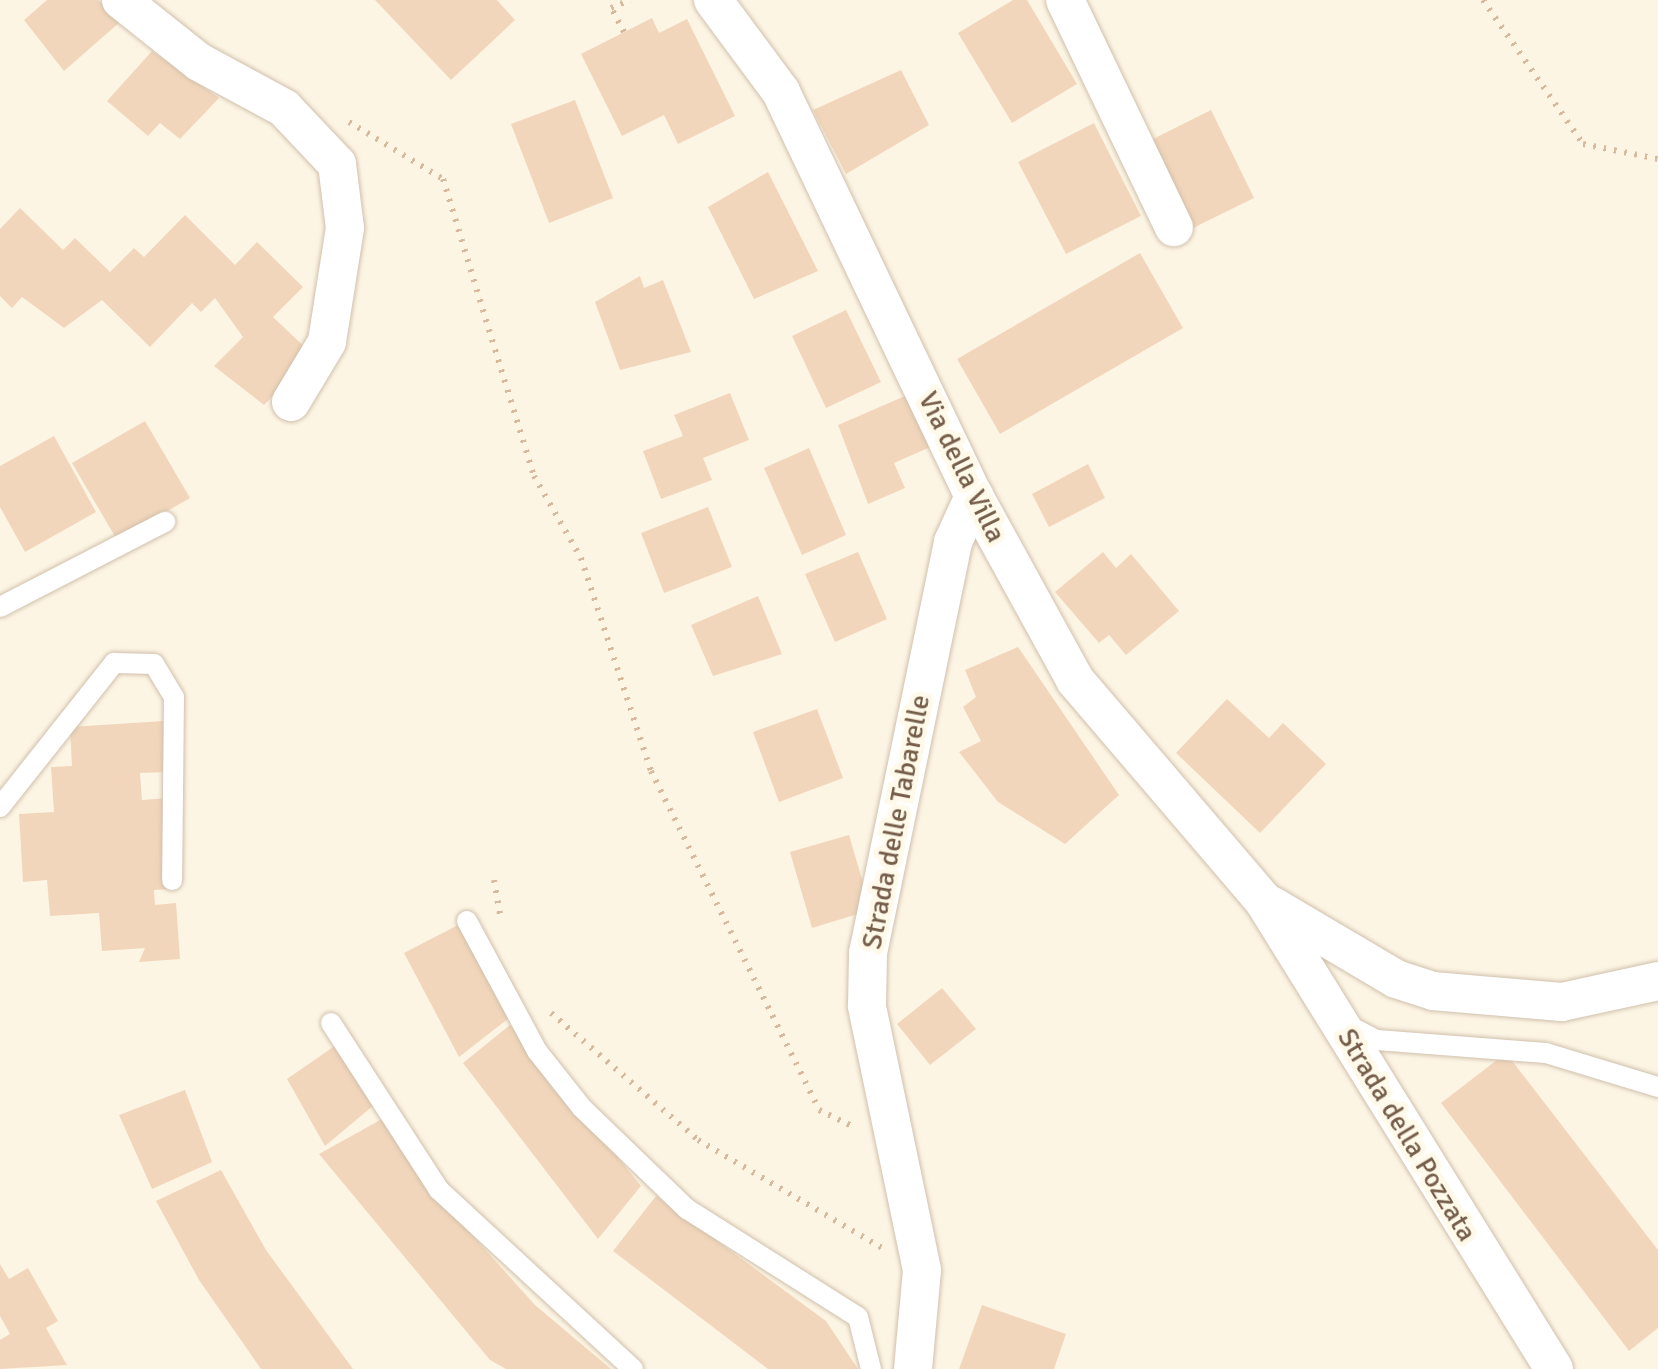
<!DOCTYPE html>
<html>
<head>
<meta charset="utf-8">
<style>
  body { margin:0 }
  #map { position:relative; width:1658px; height:1369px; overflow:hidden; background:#fdf5e4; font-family:Signika,sans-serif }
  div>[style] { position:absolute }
  .building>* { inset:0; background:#f2d6bb }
  .path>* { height:6px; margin-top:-3px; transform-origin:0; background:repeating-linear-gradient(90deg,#d7b99e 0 2.5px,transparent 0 10.5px) }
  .roads { filter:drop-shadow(0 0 2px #d0c0ad) drop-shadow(0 0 2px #d0c0ad) }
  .service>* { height:20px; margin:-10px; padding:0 10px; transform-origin:10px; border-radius:10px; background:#fff }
  .minor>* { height:38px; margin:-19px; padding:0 19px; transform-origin:19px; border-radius:19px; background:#fff }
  span { translate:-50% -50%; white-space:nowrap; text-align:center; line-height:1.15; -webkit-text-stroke:10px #fff9ea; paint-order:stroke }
  .street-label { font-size:28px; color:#755d49 }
</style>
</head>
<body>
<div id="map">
  <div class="building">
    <div style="clip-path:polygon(47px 0,98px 0,120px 22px,64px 71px,24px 20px)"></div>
    <div style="clip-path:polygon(375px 0,497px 0,515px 20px,451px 80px)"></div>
    <div style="clip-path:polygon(1013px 0,1027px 0,1077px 84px,1012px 123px,958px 33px)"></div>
    <div style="clip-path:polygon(652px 18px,659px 33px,687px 19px,735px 116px,678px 144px,664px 115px,622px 136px,581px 54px)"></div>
    <div style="clip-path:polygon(152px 51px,219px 98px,180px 139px,160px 123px,148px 136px,107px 101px)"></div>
    <div style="clip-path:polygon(901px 70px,929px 125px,846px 174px,813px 110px)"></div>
    <div style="clip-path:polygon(575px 100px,613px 198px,549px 223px,511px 124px)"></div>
    <div style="clip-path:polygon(1211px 110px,1254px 198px,1193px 228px,1151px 140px)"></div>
    <div style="clip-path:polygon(1094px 123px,1141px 216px,1066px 254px,1018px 162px)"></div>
    <div style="clip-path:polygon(768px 172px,818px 271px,754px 299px,708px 207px)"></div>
    <div style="clip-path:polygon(20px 208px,63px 250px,75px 238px,110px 272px,134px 248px,144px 257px,185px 215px,235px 265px,257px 242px,303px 287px,273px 317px,313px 355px,264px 405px,214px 366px,243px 337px,215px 298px,201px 312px,192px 303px,150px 347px,102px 300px,64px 328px,22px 297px,12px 308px,0 296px,0 229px)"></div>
    <div style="clip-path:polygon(1140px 253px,1183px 328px,1000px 434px,957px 359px)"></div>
    <div style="clip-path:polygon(640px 276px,644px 288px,663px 280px,691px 352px,620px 370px,595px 302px)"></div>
    <div style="clip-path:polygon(846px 310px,881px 382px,826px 408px,792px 336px)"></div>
    <div style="clip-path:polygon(730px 393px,749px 440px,703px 458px,712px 480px,661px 499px,643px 451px,683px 436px,674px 415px)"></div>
    <div style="clip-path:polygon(912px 393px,935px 445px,894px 463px,905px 488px,868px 504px,838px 425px)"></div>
    <div style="clip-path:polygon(145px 421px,190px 498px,117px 540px,72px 463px)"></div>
    <div style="clip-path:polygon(54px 436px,96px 512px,25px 552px,0 507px,0 466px)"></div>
    <div style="clip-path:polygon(809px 448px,846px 535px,802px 555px,764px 468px)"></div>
    <div style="clip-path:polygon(1088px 464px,1105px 498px,1049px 527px,1032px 494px)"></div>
    <div style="clip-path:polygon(708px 507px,732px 567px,664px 593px,641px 533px)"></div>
    <div style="clip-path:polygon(858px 552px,887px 619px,835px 642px,805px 574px)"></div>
    <div style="clip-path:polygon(1103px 552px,1116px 568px,1131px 554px,1179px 611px,1126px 655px,1109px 635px,1099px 643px,1055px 592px)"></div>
    <div style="clip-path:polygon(758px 596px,782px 654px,713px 676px,691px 625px)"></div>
    <div style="clip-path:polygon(1018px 647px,1119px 795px,1065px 844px,998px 802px,959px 752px,981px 741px,963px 707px,976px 697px,965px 670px)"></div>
    <div style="clip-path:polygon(1227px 699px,1269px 738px,1283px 723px,1326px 764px,1260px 833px,1176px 753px)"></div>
    <div style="clip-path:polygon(817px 709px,843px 778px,779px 802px,753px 732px)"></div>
    <div style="clip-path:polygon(164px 721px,167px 772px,140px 773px,142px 800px,167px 798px,173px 889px,154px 890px,155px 905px,176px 903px,180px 959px,139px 962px,145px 948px,102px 951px,99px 913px,50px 916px,47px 880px,23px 882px,19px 814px,54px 812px,51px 767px,72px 766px,70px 727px)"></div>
    <div style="clip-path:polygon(849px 835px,871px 910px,812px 928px,790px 852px)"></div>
    <div style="clip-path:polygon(460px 924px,509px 1018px,459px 1057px,404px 953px)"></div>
    <div style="clip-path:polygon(942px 988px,976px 1029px,930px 1065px,897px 1024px)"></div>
    <div style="clip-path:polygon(510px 1025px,641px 1186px,598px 1239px,463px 1063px)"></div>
    <div style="clip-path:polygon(336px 1045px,374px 1105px,325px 1146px,287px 1079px)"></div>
    <div style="clip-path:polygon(1506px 1053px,1658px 1250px,1658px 1328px,1629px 1351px,1441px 1103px)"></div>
    <div style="clip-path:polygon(185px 1090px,212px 1162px,152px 1189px,119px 1115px)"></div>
    <div style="clip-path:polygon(382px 1119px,436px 1195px,535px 1305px,611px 1369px,506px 1369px,490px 1360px,319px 1154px)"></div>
    <div style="clip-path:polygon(221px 1170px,266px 1250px,353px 1369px,261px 1369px,199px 1280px,156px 1201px)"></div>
    <div style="clip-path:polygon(656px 1196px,826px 1321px,858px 1369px,768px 1369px,613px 1251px)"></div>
    <div style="clip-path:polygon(0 1264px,9px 1279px,28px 1268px,58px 1321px,46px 1328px,67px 1365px,0 1369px,0 1340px,10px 1334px,0 1316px)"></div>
    <div style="clip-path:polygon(982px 1305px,1066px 1334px,1054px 1369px,959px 1369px)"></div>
  </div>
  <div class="path">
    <div style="left:1483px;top:0;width:175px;rotate:55.2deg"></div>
    <div style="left:1583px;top:144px;width:76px;rotate:11.3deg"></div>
    <div style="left:624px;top:32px;width:27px;rotate:-118deg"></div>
    <div style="left:611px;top:8px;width:21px;rotate:-23deg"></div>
    <div style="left:349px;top:122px;width:110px;rotate:31.2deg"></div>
    <div style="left:443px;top:179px;width:311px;rotate:73deg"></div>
    <div style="left:534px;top:476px;width:95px;rotate:60.2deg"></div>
    <div style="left:581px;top:558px;width:224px;rotate:71.8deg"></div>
    <div style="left:651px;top:771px;width:378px;rotate:63.6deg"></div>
    <div style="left:819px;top:1110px;width:39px;rotate:26deg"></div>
    <div style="left:494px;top:880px;width:41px;rotate:80.1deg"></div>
    <div style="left:551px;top:1013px;width:194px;rotate:40.8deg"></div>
    <div style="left:698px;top:1140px;width:213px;rotate:30.4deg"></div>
  </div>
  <div class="roads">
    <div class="service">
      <div style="left:0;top:607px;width:186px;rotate:-27.3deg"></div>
      <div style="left:0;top:807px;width:184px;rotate:-51.6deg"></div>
      <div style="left:114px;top:663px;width:40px;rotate:1.4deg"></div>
      <div style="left:154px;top:664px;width:39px;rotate:59deg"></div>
      <div style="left:174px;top:697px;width:183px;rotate:90.6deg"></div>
      <div style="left:467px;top:921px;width:148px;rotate:61.7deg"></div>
      <div style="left:537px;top:1051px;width:73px;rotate:51.7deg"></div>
      <div style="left:582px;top:1108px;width:146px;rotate:43.9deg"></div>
      <div style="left:687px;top:1209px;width:202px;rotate:32.3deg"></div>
      <div style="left:858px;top:1317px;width:54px;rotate:76deg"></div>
      <div style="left:331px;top:1023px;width:199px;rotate:57.1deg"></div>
      <div style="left:439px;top:1190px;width:264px;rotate:42.7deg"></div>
      <div style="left:1349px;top:1026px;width:31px;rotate:27deg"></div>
      <div style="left:1377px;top:1040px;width:169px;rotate:4.4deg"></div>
      <div style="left:1546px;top:1053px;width:117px;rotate:16.9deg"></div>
    </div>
    <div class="minor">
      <div style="left:121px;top:0;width:100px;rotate:38.5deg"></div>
      <div style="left:199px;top:62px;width:97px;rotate:28.4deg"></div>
      <div style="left:284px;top:108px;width:77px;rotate:46.6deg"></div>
      <div style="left:337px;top:164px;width:64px;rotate:82.9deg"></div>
      <div style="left:345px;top:228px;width:115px;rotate:99deg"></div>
      <div style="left:327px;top:342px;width:70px;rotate:121deg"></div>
      <div style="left:713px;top:0;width:114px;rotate:53.5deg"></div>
      <div style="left:781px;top:92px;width:448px;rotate:64.5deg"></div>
      <div style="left:974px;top:496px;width:210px;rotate:61.2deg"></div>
      <div style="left:1075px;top:680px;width:289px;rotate:49.5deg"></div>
      <div style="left:1263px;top:900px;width:552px;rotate:58.18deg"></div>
      <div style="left:1065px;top:0;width:252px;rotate:64.4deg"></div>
      <div style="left:1271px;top:905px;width:145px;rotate:30.6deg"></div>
      <div style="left:1396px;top:979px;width:39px;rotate:18deg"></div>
      <div style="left:1433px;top:991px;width:129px;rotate:4.9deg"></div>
      <div style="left:1562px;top:1002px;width:98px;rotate:-12.3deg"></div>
      <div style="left:913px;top:1369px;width:99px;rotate:-84.8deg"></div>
      <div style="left:922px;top:1270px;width:270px;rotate:-101.8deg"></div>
      <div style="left:867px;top:1006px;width:53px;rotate:-88.9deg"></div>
      <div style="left:868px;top:953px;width:420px;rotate:-78.3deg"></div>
      <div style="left:953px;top:542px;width:51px;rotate:-65.5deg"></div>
    </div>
  </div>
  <div class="street-label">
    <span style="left:962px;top:467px;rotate:64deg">Via della Villa</span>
    <span style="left:896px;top:822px;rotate:-79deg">Strada delle Tabarelle</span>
    <span style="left:1407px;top:1135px;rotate:59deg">Strada della Pozzata</span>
  </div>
</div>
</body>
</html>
